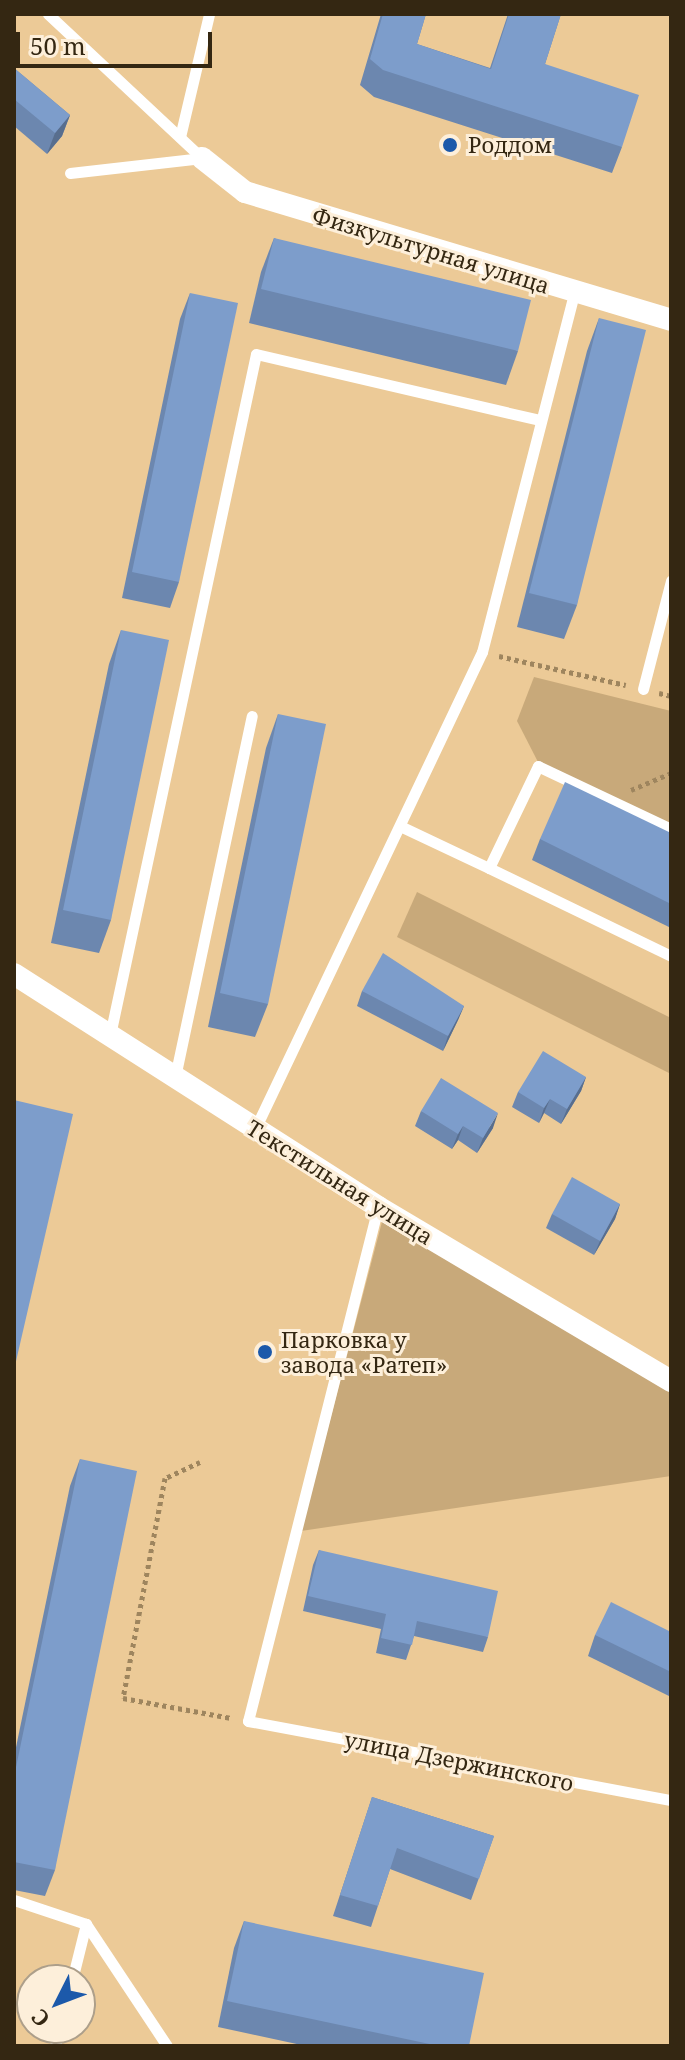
<!DOCTYPE html>
<html>
<head>
<meta charset="utf-8">
<style>
  body { margin:0 }
  #map { position:relative; width:685px; height:2060px; overflow:hidden; background:#ecca97; font-family:"Noto Serif",serif }
  div>[style] { position:absolute }
  .green>* { inset:0; background:#c8a97a }
  .path>* { height:5px; margin-top:-2.5px; transform-origin:0; background:repeating-linear-gradient(90deg,#9e855e 0 4px,transparent 0 8px) }
  .lane>* { height:11px; margin:-5.5px; padding:0 5.5px; transform-origin:5.5px; border-radius:5.5px; background:#fff }
  .street>* { height:22px; margin:-11px; padding:0 11px; transform-origin:11px; border-radius:11px; background:#fff }
  .wall>* { inset:0; background:#6c87af }
  .shaded-wall>* { inset:0; background:#586e8e }
  .building>* { inset:0; background:#7d9dcb }
  .dots>* { width:22px; height:22px; translate:-50% -50%; box-sizing:border-box; border:4px solid #fdefda; border-radius:50% }
  span { translate:-50% -50%; white-space:nowrap; text-align:center; line-height:1.15; -webkit-text-stroke:6px #fdefda; paint-order:stroke }
  .poi-label { font-size:22px; color:#342712 }
  .left { translate:0 -50%; text-align:left }
  .street-label { font-size:22px; color:#342712 }
  .frame { position:absolute; inset:0; border:16px solid #342712; pointer-events:none }
  .north { position:absolute; left:16px; top:1964px; width:80px; height:80px; box-sizing:border-box; background:#fdefda; border:2px solid #ad9f8a; border-radius:50%; rotate:228deg; font-size:22px; font-weight:700; line-height:32px; text-align:center; color:#342712 }
  .north::after { content:''; display:block; margin:auto; width:28px; height:36px; background:#1c59aa; clip-path:polygon(50% 0,100% 100%,50% 72%,0 100%) }
  .scale { position:absolute; left:16px; top:32px; width:196px; height:36px; box-sizing:border-box; border:4px solid #342712; border-top:0; padding-left:10px; font-size:24px; line-height:28px; white-space:nowrap; color:#342712; -webkit-text-stroke:6px #fdefda; paint-order:stroke }
</style>
</head>
<body>
<div id="map">
  <div class="green">
    <div style="clip-path:polygon(534px 677px,671px 711px,671px 825px,538px 762px,517px 721px)"></div>
    <div style="clip-path:polygon(417px 892px,671px 1018px,671px 1074px,397px 937px)"></div>
    <div style="clip-path:polygon(383px 1218px,671px 1392px,671px 1476px,301px 1531px)"></div>
  </div>
  <div class="path">
    <div style="left:499px;top:656px;width:130px;rotate:12.9deg"></div>
    <div style="left:659px;top:693px;width:12px;rotate:14deg"></div>
    <div style="left:631px;top:790px;width:43px;rotate:-23deg"></div>
    <div style="left:200px;top:1462px;width:38px;rotate:155deg"></div>
    <div style="left:165px;top:1478px;width:224px;rotate:100.8deg"></div>
    <div style="left:123px;top:1698px;width:110px;rotate:10.5deg"></div>
  </div>
  <div class="lane">
    <div style="left:48px;top:14px;width:211px;rotate:43.1deg"></div>
    <div style="left:180px;top:137px;width:126px;rotate:-76.7deg"></div>
    <div style="left:70px;top:173px;width:133px;rotate:-6.5deg"></div>
    <div style="left:643px;top:689px;width:112px;rotate:-75.5deg"></div>
    <div style="left:400px;top:826px;width:98px;rotate:25.3deg"></div>
    <div style="left:671px;top:829px;width:147px;rotate:-154.7deg"></div>
    <div style="left:538px;top:766px;width:113px;rotate:115.7deg"></div>
    <div style="left:489px;top:868px;width:202px;rotate:25.8deg"></div>
    <div style="left:110px;top:1035px;width:696px;rotate:-77.9deg"></div>
    <div style="left:256px;top:354px;width:292px;rotate:13.1deg"></div>
    <div style="left:175px;top:1077px;width:369px;rotate:-78deg"></div>
    <div style="left:255px;top:1129px;width:528px;rotate:-64.55deg"></div>
    <div style="left:482px;top:652px;width:370px;rotate:-75.6deg"></div>
    <div style="left:378px;top:1207px;width:530px;rotate:104.19deg"></div>
    <div style="left:248px;top:1721px;width:430px;rotate:10.6deg"></div>
    <div style="left:14px;top:1900px;width:76px;rotate:18.4deg"></div>
    <div style="left:72px;top:1980px;width:58px;rotate:-76deg"></div>
    <div style="left:86px;top:1924px;width:146px;rotate:56.4deg"></div>
    <div style="left:55px;top:2046px;width:19px;rotate:-74deg"></div>
  </div>
  <div class="street">
    <div style="left:202px;top:158px;width:55px;rotate:38.3deg"></div>
    <div style="left:245px;top:192px;width:445px;rotate:16.7deg"></div>
    <div style="left:14px;top:974px;width:432px;rotate:32.6deg"></div>
    <div style="left:378px;top:1207px;width:341px;rotate:30.7deg"></div>
  </div>
  <div class="wall">
    <div style="clip-path:polygon(381px 14px,426px 14px,417px 44px,490px 68px,508px 14px,561px 14px,545px 64px,622px 147px,612px 173px,374px 97px,360px 85px)"></div>
    <div style="clip-path:polygon(14px 68px,70px 115px,62px 136px,47px 154px,14px 126px)"></div>
    <div style="clip-path:polygon(274px 238px,518px 351px,506px 385px,249px 323px,261px 272px)"></div>
    <div style="clip-path:polygon(190px 293px,179px 582px,170px 608px,122px 598px,180px 319px)"></div>
    <div style="clip-path:polygon(599px 318px,577px 605px,564px 639px,517px 627px,587px 351px)"></div>
    <div style="clip-path:polygon(121px 630px,111px 920px,99px 953px,51px 943px,109px 664px)"></div>
    <div style="clip-path:polygon(278px 714px,268px 1004px,255px 1037px,208px 1027px,266px 748px)"></div>
    <div style="clip-path:polygon(671px 833px,671px 928px,532px 860px,540px 839px)"></div>
    <div style="clip-path:polygon(362px 991px,464px 1006px,458px 1020px,443px 1051px,357px 1006px)"></div>
    <div style="clip-path:polygon(586px 1077px,581px 1091px,561px 1124px,544px 1113px,539px 1123px,512px 1107px,518px 1092px)"></div>
    <div style="clip-path:polygon(421px 1111px,493px 1128px,477px 1153px,458px 1140px,452px 1149px,415px 1126px)"></div>
    <div style="clip-path:polygon(620px 1204px,615px 1219px,594px 1255px,546px 1228px,552px 1214px)"></div>
    <div style="clip-path:polygon(80px 1459px,55px 1870px,45px 1896px,14px 1890px,14px 1757px,70px 1486px)"></div>
    <div style="clip-path:polygon(319px 1550px,488px 1637px,483px 1652px,414px 1636px,406px 1660px,376px 1653px,381px 1629px,303px 1611px,313px 1565px)"></div>
    <div style="clip-path:polygon(671px 1632px,671px 1697px,588px 1656px,595px 1635px)"></div>
    <div style="clip-path:polygon(372px 1797px,494px 1836px,471px 1900px,390px 1869px,371px 1927px,333px 1916px)"></div>
    <div style="clip-path:polygon(244px 1921px,469px 2046px,306px 2046px,218px 2027px,234px 1948px)"></div>
  </div>
  <div class="shaded-wall">
    <div style="clip-path:polygon(70px 115px,62px 136px,47px 154px,55px 133px)"></div>
    <div style="clip-path:polygon(464px 1006px,458px 1020px,443px 1051px,448px 1036px)"></div>
    <div style="clip-path:polygon(586px 1077px,581px 1091px,561px 1124px,567px 1109px)"></div>
    <div style="clip-path:polygon(550px 1099px,544px 1113px,539px 1123px,544px 1108px)"></div>
    <div style="clip-path:polygon(498px 1113px,493px 1128px,477px 1153px,483px 1138px)"></div>
    <div style="clip-path:polygon(463px 1126px,458px 1140px,452px 1149px,458px 1134px)"></div>
    <div style="clip-path:polygon(620px 1204px,615px 1219px,594px 1255px,600px 1241px)"></div>
  </div>
  <div class="building">
    <div style="clip-path:polygon(383px 14px,426px 14px,417px 44px,491px 69px,509px 14px,561px 14px,545px 64px,639px 95px,622px 147px,383px 70px,370px 59px)"></div>
    <div style="clip-path:polygon(14px 68px,70px 115px,55px 133px,14px 99px)"></div>
    <div style="clip-path:polygon(274px 238px,531px 300px,518px 351px,261px 289px)"></div>
    <div style="clip-path:polygon(190px 293px,238px 303px,179px 582px,132px 572px)"></div>
    <div style="clip-path:polygon(599px 318px,646px 330px,577px 605px,529px 593px)"></div>
    <div style="clip-path:polygon(121px 630px,169px 640px,111px 920px,63px 910px)"></div>
    <div style="clip-path:polygon(278px 714px,326px 724px,268px 1004px,220px 993px)"></div>
    <div style="clip-path:polygon(565px 782px,671px 833px,671px 904px,540px 839px)"></div>
    <div style="clip-path:polygon(383px 953px,464px 1006px,448px 1036px,362px 991px)"></div>
    <div style="clip-path:polygon(543px 1051px,586px 1077px,567px 1109px,550px 1099px,544px 1108px,518px 1092px)"></div>
    <div style="clip-path:polygon(441px 1078px,498px 1113px,483px 1138px,463px 1126px,458px 1134px,421px 1111px)"></div>
    <div style="clip-path:polygon(14px 1100px,73px 1114px,14px 1370px)"></div>
    <div style="clip-path:polygon(572px 1177px,620px 1204px,600px 1241px,552px 1214px)"></div>
    <div style="clip-path:polygon(80px 1459px,137px 1471px,55px 1870px,14px 1862px,14px 1777px)"></div>
    <div style="clip-path:polygon(319px 1550px,498px 1591px,488px 1637px,417px 1621px,412px 1645px,381px 1638px,386px 1614px,308px 1596px)"></div>
    <div style="clip-path:polygon(611px 1602px,671px 1632px,671px 1672px,595px 1635px)"></div>
    <div style="clip-path:polygon(372px 1797px,494px 1836px,479px 1879px,397px 1848px,378px 1906px,340px 1895px)"></div>
    <div style="clip-path:polygon(244px 1921px,484px 1973px,469px 2046px,439px 2046px,227px 2001px)"></div>
  </div>
  <div class="dots">
    <div style="left:450px;top:145px;background:#1c59aa"></div>
    <div style="left:265px;top:1352px;background:#1c59aa"></div>
  </div>
  <div class="poi-label">
    <span class="left" style="left:468px;top:145px">Роддом</span>
    <span class="left" style="left:281px;top:1352px">Парковка у<br>завода «Ратеп»</span>
  </div>
  <div class="street-label">
    <span style="left:431px;top:250px;rotate:17deg">Физкультурная улица</span>
    <span style="left:340px;top:1182px;rotate:32deg">Текстильная улица</span>
    <span style="left:459px;top:1761px;rotate:11deg">улица Дзержинского</span>
  </div>
  <div class="frame"></div>
  <div class="north">С</div>
  <div class="scale">50 m</div>
</div>
</body>
</html>
